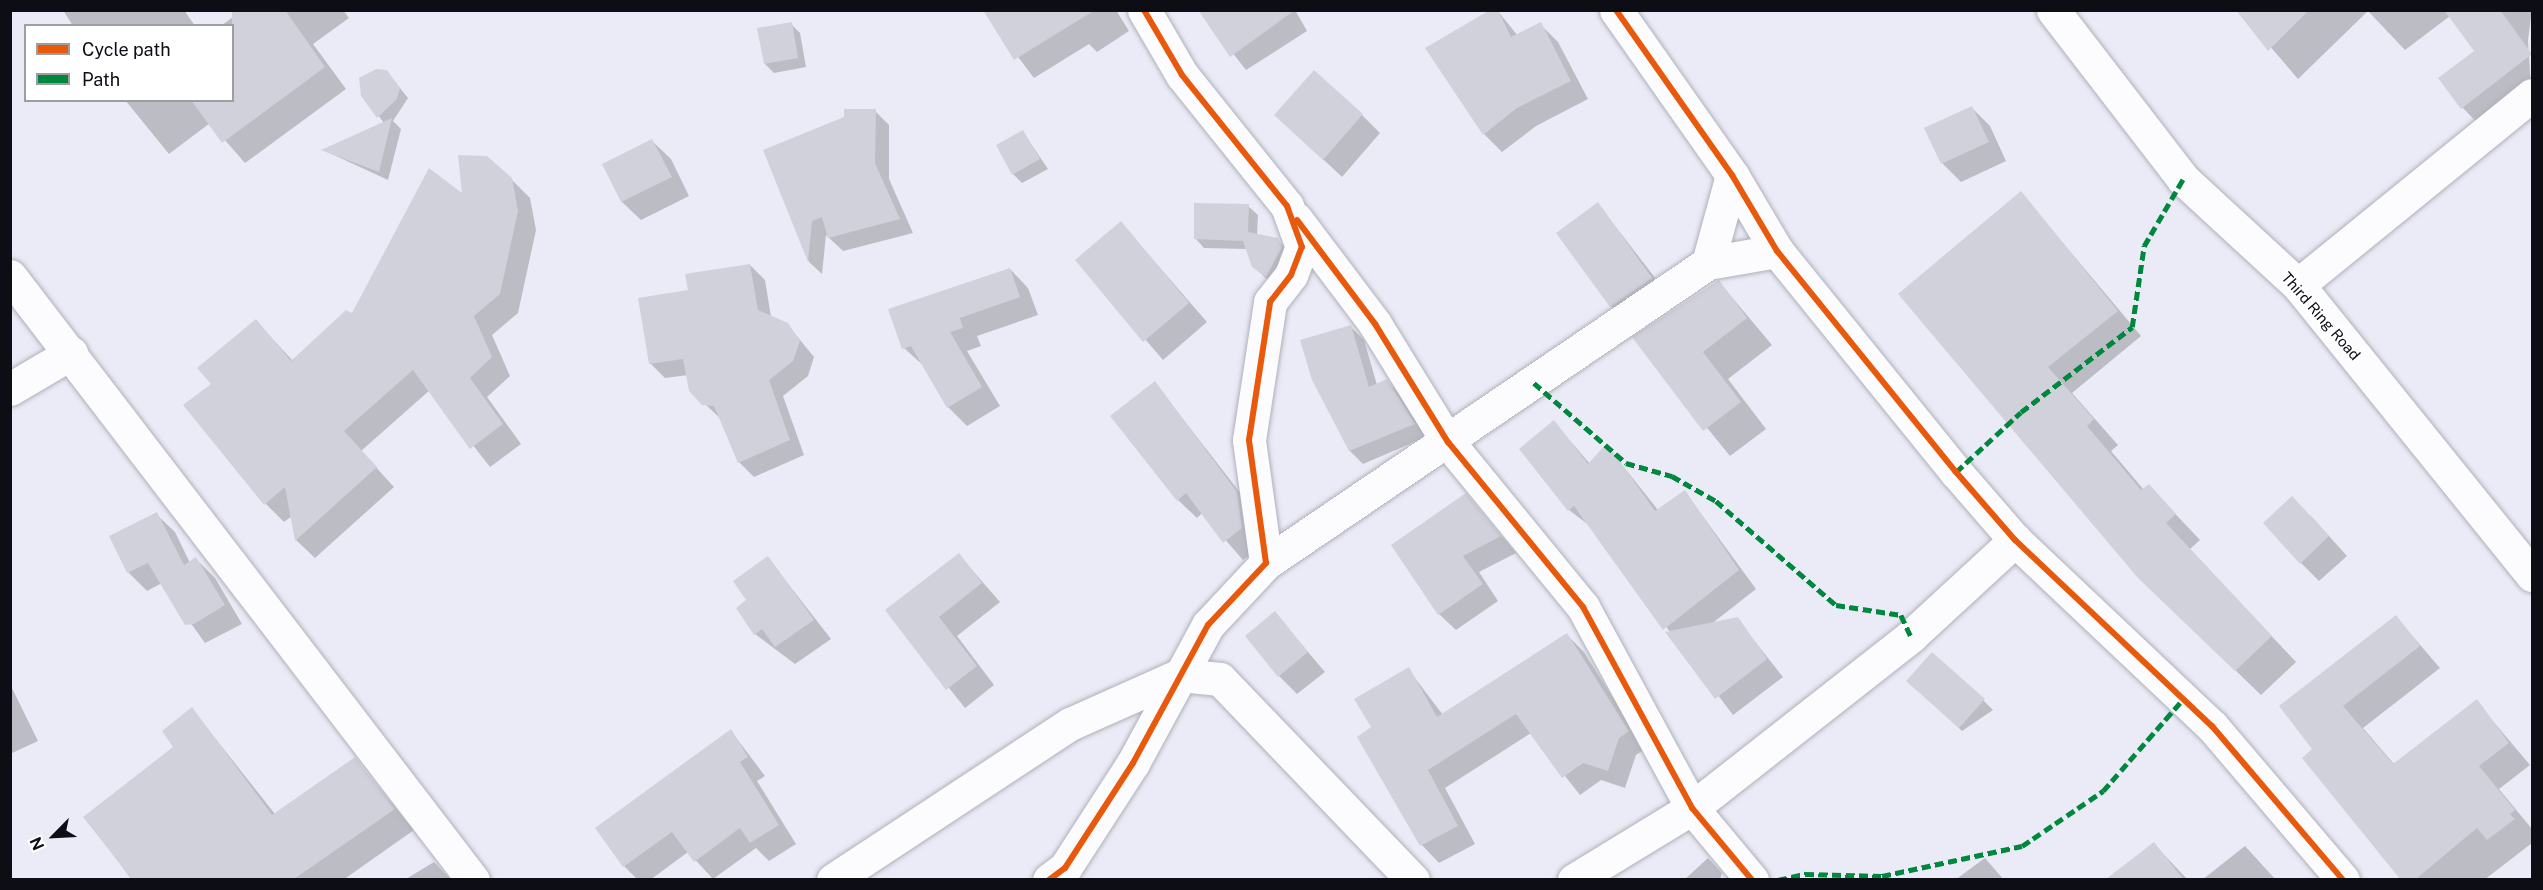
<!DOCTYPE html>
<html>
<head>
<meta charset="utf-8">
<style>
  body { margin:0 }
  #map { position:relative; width:2543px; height:890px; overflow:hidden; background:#eaebf6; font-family:"Public Sans",sans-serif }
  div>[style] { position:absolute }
  .shadow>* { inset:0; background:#0003 }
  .building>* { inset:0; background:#d0d1db }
  .roads { filter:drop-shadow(0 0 2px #afb0ba) drop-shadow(0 0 2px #afb0ba) }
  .minor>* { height:33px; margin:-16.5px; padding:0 16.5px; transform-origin:16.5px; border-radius:16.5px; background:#fcfcfe }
  .tertiary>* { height:33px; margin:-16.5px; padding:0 16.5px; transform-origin:16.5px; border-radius:16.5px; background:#fcfcfe }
  .quiet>* { height:4.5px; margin-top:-2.25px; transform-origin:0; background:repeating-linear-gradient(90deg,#00873e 0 9px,transparent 0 13.5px) }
  .cycleway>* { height:6px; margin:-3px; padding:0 3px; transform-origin:3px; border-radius:3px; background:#e8590c }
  span { translate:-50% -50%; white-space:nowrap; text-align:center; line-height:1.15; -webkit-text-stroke:4.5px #fff; paint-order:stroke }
  .street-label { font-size:15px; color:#0c0d15 }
  .frame { position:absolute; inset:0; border:12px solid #0c0d15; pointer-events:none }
  .legend { position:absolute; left:24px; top:24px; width:210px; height:78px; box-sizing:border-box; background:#fff; border:2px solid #9e9ea1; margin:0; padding:8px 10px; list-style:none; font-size:18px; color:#0c0d15 }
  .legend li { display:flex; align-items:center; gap:12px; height:30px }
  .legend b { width:30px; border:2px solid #9e9ea1 }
  .north { position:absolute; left:24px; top:806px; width:60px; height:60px; -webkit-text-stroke:4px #fff; paint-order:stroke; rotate:246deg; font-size:16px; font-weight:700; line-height:24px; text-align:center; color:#0c0d15 }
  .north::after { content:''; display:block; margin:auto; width:21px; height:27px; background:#0c0d15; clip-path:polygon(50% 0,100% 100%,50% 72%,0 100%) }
</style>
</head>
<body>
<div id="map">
  <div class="shadow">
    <div style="clip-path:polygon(63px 10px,184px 10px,195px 26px,73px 26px)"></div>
    <div style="clip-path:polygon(242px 10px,343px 10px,349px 18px,313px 44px,346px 89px,245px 163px,210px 123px,169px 154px,125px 100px,232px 100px,232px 26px,221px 26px)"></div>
    <div style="clip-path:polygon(1014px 10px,1116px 10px,1129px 31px,1097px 52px,1089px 44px,1034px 78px,993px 24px)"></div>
    <div style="clip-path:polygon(1199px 10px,1295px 10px,1307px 31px,1246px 70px)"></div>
    <div style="clip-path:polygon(1497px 10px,1518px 36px,1540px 24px,1558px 42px,1588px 99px,1536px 126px,1502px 152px,1484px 134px)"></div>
    <div style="clip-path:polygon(2239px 10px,2532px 10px,2528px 40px,2532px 107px,2492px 138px,2463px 108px,2440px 78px,2476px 51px,2450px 16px,2405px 50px,2368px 11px,2298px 79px)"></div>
    <div style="clip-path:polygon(791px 24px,800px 33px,806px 67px,774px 73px,765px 64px)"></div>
    <div style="clip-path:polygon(387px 72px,408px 98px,393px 121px,401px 129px,388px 180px,323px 150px,384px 123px,363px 95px)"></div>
    <div style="clip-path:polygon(1972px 108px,1990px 126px,2006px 161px,1961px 182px,1943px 164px,1926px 128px)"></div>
    <div style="clip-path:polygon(875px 111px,889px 125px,889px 179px,913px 233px,843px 251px,826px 235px,822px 274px,809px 262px,765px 151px)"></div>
    <div style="clip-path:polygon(1276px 115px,1362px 115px,1380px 133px,1342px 177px)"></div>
    <div style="clip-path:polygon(1023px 132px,1048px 169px,1022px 183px,1013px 174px)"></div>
    <div style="clip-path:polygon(652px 141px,671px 159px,689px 196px,641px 220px,622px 202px,604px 165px)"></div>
    <div style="clip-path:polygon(511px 179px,530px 198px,536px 230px,518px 313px,492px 335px,510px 376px,487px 397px,521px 444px,490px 467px,430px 390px,361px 451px,394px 487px,315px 558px,296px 540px,292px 516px,284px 522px,266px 504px,213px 384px,256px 321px,293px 361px,352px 314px,464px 196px)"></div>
    <div style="clip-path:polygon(2021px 193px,2141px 336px,2072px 393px,2118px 445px,2111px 451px,2144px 490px,2149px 486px,2200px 540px,2190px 549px,2296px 662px,2261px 695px,2139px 577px,1900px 294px)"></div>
    <div style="clip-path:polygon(1598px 204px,1670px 297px,1629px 325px,1611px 306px)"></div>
    <div style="clip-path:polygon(1248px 206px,1258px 215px,1257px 235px,1277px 240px,1287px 249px,1272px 284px,1253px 266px,1247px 249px,1204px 248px,1195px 238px)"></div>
    <div style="clip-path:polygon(1121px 223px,1207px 322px,1163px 360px,1077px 260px)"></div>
    <div style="clip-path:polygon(750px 265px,765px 280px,771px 317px,787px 324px,814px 357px,808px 376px,783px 396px,804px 455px,754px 477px,739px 462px,721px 419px,691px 391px,688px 375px,665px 378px,650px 363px,690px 292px)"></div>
    <div style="clip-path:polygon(1010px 269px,1028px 288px,1038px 315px,977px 336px,981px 346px,967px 351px,1000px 406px,967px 426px,948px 407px,924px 366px,904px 348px)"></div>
    <div style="clip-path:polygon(1719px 282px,1772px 345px,1728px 379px,1766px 429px,1730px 456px,1634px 338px)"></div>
    <div style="clip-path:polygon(1351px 327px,1364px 340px,1377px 385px,1387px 381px,1400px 394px,1426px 437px,1363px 464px,1350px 451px,1314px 379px)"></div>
    <div style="clip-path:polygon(1155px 383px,1255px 512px,1260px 547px,1243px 560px,1202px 513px,1197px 518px,1178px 500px)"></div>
    <div style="clip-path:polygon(1554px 422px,1590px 464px,1607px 446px,1658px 510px,1685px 492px,1756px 589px,1710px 625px,1737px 619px,1783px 677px,1733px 715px,1590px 526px,1569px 510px)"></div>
    <div style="clip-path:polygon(1466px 495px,1516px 553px,1479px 572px,1498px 601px,1456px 630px,1439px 614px)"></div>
    <div style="clip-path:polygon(156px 514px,175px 532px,190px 563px,196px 559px,215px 578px,242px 624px,205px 643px,162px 583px,147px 591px,128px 572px)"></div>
    <div style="clip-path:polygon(2311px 516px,2347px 556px,2319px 581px,2301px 563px)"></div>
    <div style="clip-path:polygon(959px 555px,1000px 602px,957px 636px,994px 685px,965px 708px,887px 610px)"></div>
    <div style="clip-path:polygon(768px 558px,831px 639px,795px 664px,755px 634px,748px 601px)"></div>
    <div style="clip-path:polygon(1275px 613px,1325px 672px,1297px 694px,1279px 676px)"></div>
    <div style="clip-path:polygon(2396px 617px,2440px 668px,2363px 728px,2394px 764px,2476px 701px,2530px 765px,2499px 789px,2532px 829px,2532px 843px,2484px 880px,2402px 880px,2314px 750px)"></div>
    <div style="clip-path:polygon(1566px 634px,1584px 652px,1645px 749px,1636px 755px,1625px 788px,1601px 780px,1580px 795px,1531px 733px,1445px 788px,1475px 844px,1439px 863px,1422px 845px,1373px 727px,1408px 669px,1443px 715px)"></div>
    <div style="clip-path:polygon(1908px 681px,1975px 692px,1993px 710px,1962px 731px)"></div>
    <div style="clip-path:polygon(10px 684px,38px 741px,10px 754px)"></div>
    <div style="clip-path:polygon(192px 709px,275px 814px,355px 759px,414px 830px,343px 880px,132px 880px,85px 817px,176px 747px)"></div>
    <div style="clip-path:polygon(731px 731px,765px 776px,757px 781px,796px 844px,769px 861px,756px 848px,713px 879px,688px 852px,650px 880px,638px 880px,624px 866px)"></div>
    <div style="clip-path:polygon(2154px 844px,2188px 880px,2113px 880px,2112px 877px)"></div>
    <div style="clip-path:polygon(2245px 846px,2276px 880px,2202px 880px)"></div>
    <div style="clip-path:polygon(1708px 858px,1722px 873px,1720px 880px,1684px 880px)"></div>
    <div style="clip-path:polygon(1985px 858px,2004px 880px,1955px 880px)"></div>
    <div style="clip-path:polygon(434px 862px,451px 880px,407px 880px,406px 879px)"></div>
  </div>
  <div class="building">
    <div style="clip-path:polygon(232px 10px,285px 10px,325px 67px,222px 143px,191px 100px,232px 100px)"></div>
    <div style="clip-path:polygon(983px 10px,1095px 10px,1014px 60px)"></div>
    <div style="clip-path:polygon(1198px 10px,1295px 10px,1230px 57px)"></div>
    <div style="clip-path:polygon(1490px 10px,1498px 10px,1511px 37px,1541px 22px,1571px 81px,1517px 108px,1483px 135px,1425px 48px)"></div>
    <div style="clip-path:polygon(2236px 10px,2309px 10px,2268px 51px)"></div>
    <div style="clip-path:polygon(2444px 10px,2500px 10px,2532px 54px,2461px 109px,2438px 78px,2474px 51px)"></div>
    <div style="clip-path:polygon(792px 22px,798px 58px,764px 64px,757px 28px)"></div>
    <div style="clip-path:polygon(376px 69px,387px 70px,400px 88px,397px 99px,377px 118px,361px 96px,359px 78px)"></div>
    <div style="clip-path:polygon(1314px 70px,1363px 114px,1323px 160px,1274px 115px)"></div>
    <div style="clip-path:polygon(1972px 106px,1989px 142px,1941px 164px,1924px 128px)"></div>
    <div style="clip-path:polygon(844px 109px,876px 109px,875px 163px,900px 219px,828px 238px,822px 217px,812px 221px,808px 262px,763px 150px,844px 117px)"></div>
    <div style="clip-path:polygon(392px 118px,379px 172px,321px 150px)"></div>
    <div style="clip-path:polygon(1023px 130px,1040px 159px,1012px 175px,996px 145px)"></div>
    <div style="clip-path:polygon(652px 139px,672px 177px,621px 202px,602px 164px)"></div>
    <div style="clip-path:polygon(458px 155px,487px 156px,512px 178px,518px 211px,500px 294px,474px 316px,492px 357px,470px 378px,503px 424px,470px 449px,413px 370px,344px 431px,377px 467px,295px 541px,285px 487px,264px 505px,183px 405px,211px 384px,197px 368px,256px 319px,291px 361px,346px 310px,352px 313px,429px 168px,462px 193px)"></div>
    <div style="clip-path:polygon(2021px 191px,2118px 311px,2048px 367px,2094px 419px,2087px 426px,2141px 490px,2149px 484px,2176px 514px,2166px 523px,2272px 636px,2235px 671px,2138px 578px,1898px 294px)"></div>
    <div style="clip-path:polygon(1598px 202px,1652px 278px,1610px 307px,1556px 233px)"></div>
    <div style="clip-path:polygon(1194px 203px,1249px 204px,1248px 232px,1278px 238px,1282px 247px,1266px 277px,1252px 267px,1243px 241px,1194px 239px)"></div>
    <div style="clip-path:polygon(1121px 221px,1189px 303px,1143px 342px,1075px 260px)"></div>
    <div style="clip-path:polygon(750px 264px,758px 310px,788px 323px,800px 341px,793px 361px,769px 380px,790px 440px,738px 463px,714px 406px,702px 405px,689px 391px,683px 359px,649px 364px,638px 298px,688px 290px,685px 274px)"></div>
    <div style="clip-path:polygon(1010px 268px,1020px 297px,960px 318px,963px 328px,950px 332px,982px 387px,947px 408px,911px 346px,902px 349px,888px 309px)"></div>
    <div style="clip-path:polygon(1719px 280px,1747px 318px,1703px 352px,1741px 402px,1703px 431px,1632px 337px)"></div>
    <div style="clip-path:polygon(1351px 325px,1369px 387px,1387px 379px,1415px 424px,1349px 451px,1312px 380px,1300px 340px)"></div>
    <div style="clip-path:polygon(1155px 381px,1237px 492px,1242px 528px,1223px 543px,1186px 493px,1177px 501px,1110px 416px)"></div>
    <div style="clip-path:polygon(1554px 420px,1588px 464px,1607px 443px,1655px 511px,1685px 490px,1739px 570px,1663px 630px,1574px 506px,1568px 511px,1519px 449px)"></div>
    <div style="clip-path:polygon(1466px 493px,1501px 536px,1463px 556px,1483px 584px,1438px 615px,1391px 545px)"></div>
    <div style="clip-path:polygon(2292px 496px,2329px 536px,2300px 564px,2263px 523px)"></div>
    <div style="clip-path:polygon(157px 512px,184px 565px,196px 557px,225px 605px,194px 624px,185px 625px,148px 563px,127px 573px,109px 536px)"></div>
    <div style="clip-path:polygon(959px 553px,982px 583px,939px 617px,977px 666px,946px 690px,885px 610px)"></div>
    <div style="clip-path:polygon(768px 556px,814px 620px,775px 647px,762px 629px,754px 635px,736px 608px,746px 600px,733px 581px)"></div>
    <div style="clip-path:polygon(1275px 611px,1308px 652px,1278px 677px,1245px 636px)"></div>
    <div style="clip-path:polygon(2396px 615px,2420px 646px,2343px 706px,2393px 764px,2477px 699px,2509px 743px,2479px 766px,2515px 810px,2510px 814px,2515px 819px,2487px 840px,2477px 828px,2416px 879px,2400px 879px,2302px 758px,2312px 749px,2279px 706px)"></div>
    <div style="clip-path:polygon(1738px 617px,1767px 659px,1715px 699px,1665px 632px)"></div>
    <div style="clip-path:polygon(1567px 633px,1629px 731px,1619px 738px,1608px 771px,1583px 763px,1562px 778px,1516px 714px,1428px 770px,1458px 826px,1420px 846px,1357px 737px,1371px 727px,1354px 699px,1409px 667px,1437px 717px)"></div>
    <div style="clip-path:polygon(1932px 652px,1985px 699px,1959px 728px,1906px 681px)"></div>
    <div style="clip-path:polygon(192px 707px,272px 815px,355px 757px,395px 809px,294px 879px,132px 879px,83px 817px,173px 747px,162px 731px)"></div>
    <div style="clip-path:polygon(731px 729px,748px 757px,740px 762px,779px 825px,750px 843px,740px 828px,694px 862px,672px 832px,623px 867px,595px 828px)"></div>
    <div style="clip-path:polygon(2154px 842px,2183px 879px,2106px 879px)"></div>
  </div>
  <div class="roads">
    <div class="minor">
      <div style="left:1616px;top:10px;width:202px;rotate:54.9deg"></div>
      <div style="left:1732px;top:175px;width:88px;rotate:59.4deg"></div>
      <div style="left:1777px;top:251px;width:284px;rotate:51deg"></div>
      <div style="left:1956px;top:472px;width:90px;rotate:49.1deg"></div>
      <div style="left:2015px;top:540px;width:271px;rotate:43.4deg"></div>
      <div style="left:2212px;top:726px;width:202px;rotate:49.6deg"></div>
      <div style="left:1296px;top:219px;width:131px;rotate:53deg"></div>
      <div style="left:1375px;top:324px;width:139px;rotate:58.3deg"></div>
      <div style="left:1448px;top:442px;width:213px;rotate:50.7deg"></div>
      <div style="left:1583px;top:607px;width:229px;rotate:61.5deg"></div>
      <div style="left:1692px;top:808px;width:94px;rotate:50.2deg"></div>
      <div style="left:1708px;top:263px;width:91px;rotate:-74.7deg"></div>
      <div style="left:10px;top:276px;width:761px;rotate:52.53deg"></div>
      <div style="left:2298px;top:285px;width:301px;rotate:-39.1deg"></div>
      <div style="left:10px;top:389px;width:71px;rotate:-30.5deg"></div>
      <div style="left:1266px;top:563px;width:534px;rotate:-34.17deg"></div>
      <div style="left:1708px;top:263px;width:70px;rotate:-9.9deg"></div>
      <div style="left:833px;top:880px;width:284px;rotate:-33.4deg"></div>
      <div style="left:1070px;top:724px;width:120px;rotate:-24deg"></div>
      <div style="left:1180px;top:675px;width:40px;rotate:5.7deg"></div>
      <div style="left:1220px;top:679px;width:279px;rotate:46.2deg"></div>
      <div style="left:1049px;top:880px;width:20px;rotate:-37deg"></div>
      <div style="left:1065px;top:868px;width:125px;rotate:-57.1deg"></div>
      <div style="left:1133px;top:763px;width:157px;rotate:-61.5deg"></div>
      <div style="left:1208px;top:625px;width:85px;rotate:-46.9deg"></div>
      <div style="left:1266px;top:563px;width:124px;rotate:-97.9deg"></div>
      <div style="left:1249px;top:440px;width:140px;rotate:-81.3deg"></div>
      <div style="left:1270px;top:302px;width:34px;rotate:-52deg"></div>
      <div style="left:1291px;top:275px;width:30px;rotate:-69deg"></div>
      <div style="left:1302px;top:247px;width:44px;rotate:-110.1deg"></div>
      <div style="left:1287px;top:206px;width:168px;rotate:-128.7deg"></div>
      <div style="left:1182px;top:75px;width:75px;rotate:-120.3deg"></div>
      <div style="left:1574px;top:880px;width:138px;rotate:-31.4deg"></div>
      <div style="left:1692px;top:808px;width:278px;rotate:-38.1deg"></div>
      <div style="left:1911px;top:636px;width:142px;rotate:-42.7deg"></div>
    </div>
    <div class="tertiary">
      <div style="left:2053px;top:10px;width:213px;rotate:52.4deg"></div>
      <div style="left:2183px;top:179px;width:156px;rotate:42.7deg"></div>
      <div style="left:2298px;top:285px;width:373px;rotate:51.1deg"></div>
    </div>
  </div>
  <div class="quiet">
    <div style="left:1534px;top:383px;width:122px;rotate:41deg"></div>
    <div style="left:1626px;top:463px;width:48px;rotate:15.8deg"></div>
    <div style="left:1672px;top:476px;width:51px;rotate:29.6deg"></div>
    <div style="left:1716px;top:501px;width:159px;rotate:40.9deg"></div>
    <div style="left:1836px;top:605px;width:66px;rotate:8.7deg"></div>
    <div style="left:1901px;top:615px;width:23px;rotate:65deg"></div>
    <div style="left:1956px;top:472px;width:88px;rotate:-42.7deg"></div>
    <div style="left:2021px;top:412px;width:140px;rotate:-37.4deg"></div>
    <div style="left:2132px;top:327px;width:82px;rotate:-81.6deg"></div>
    <div style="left:2144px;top:246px;width:78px;rotate:-59.8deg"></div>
    <div style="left:1778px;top:880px;width:28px;rotate:-13deg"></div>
    <div style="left:1805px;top:874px;width:77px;rotate:1.5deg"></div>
    <div style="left:1882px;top:876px;width:143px;rotate:-12.1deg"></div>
    <div style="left:2022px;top:846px;width:98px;rotate:-34.2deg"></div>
    <div style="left:2103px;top:791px;width:123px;rotate:-48.9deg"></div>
  </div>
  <div class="cycleway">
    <div style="left:1616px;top:10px;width:202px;rotate:54.9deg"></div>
    <div style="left:1732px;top:175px;width:88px;rotate:59.4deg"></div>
    <div style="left:1777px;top:251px;width:284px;rotate:51deg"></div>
    <div style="left:1956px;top:472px;width:90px;rotate:49.1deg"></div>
    <div style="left:2015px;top:540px;width:271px;rotate:43.4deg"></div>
    <div style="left:2212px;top:726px;width:202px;rotate:49.6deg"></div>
    <div style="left:1297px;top:220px;width:130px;rotate:53.1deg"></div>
    <div style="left:1375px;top:324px;width:139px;rotate:58.3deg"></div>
    <div style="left:1448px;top:442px;width:213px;rotate:50.7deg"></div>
    <div style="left:1583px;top:607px;width:229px;rotate:61.5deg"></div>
    <div style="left:1692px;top:808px;width:94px;rotate:50.2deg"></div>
    <div style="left:1049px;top:880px;width:20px;rotate:-37deg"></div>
    <div style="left:1065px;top:868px;width:125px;rotate:-57.1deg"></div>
    <div style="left:1133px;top:763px;width:157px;rotate:-61.5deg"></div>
    <div style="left:1208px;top:625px;width:85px;rotate:-46.9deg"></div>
    <div style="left:1266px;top:563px;width:124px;rotate:-97.9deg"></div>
    <div style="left:1249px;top:440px;width:140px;rotate:-81.3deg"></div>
    <div style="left:1270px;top:302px;width:34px;rotate:-52deg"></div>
    <div style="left:1291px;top:275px;width:30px;rotate:-69deg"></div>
    <div style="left:1302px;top:247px;width:44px;rotate:-110.1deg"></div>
    <div style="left:1287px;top:206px;width:168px;rotate:-128.7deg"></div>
    <div style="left:1182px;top:75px;width:75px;rotate:-120.3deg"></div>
  </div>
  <div class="street-label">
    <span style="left:2321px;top:316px;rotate:49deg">Third Ring Road</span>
  </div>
  <div class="frame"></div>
  <ul class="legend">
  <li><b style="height:8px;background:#e8590c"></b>Cycle path</li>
  <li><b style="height:8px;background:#00873e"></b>Path</li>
  </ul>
  <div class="north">N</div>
</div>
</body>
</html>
